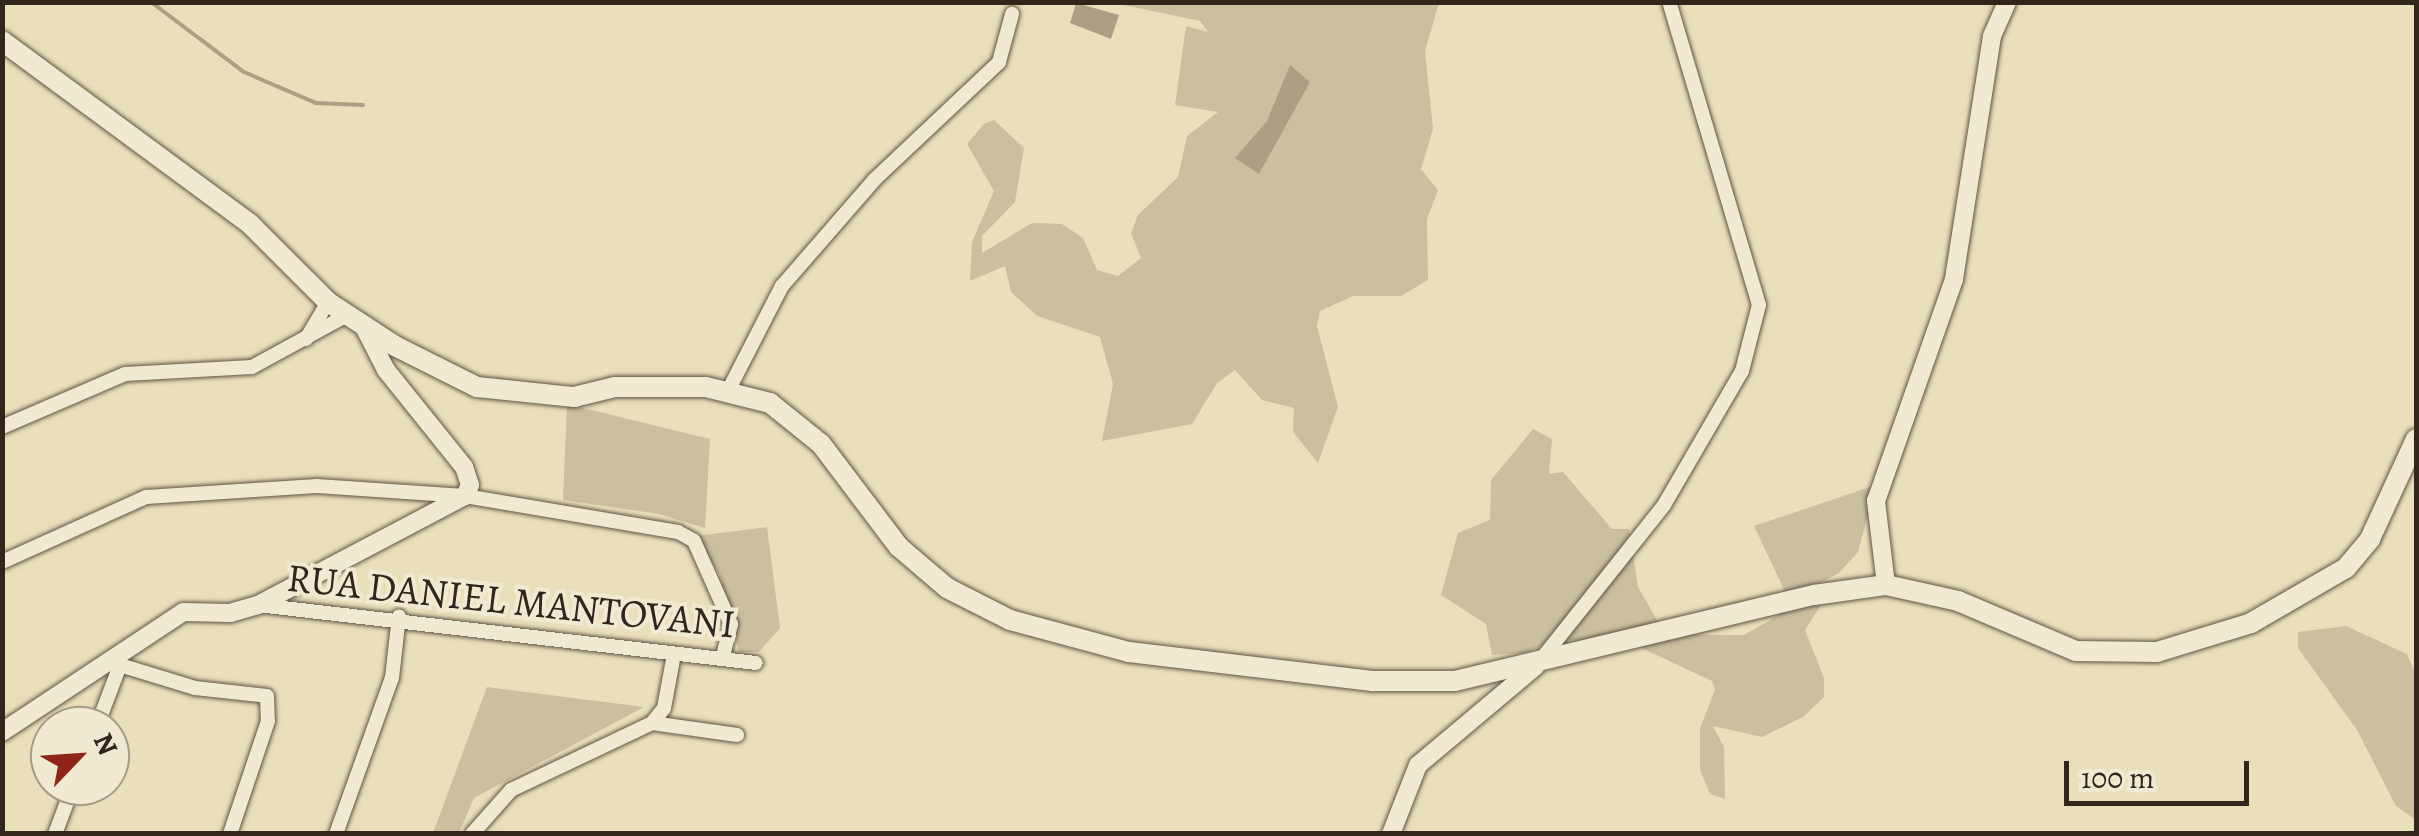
<!DOCTYPE html>
<html>
<head>
<meta charset="utf-8">
<style>
  body { margin:0 }
  #map { position:relative; width:2419px; height:836px; overflow:hidden; background:#e9dfba; font-family:Alegreya,serif }
  div>[style] { position:absolute }
  .green>* { inset:0; background:#cabf9f }
  .water>* { inset:0; background:#aba084 }
  .stream>* { height:4px; margin:-2px; padding:0 2px; transform-origin:2px; border-radius:2px; background:#aba084 }
  .roads { filter:drop-shadow(0 0 2px #605444) drop-shadow(0 0 2px #605444) }
  .minor>* { height:14px; margin:-7px; padding:0 7px; transform-origin:7px; border-radius:7px; background:#f1ead2 }
  .tertiary>* { height:18px; margin:-9px; padding:0 9px; transform-origin:9px; border-radius:9px; background:#f1ead2 }
  .secondary>* { height:20px; margin:-10px; padding:0 10px; transform-origin:10px; border-radius:10px; background:#f1ead2 }
  span { translate:-50% -50%; white-space:nowrap; text-align:center; line-height:1.15; -webkit-text-stroke:8px #f1ead2; paint-order:stroke }
  .street-label { font-size:40px; color:#32251c }
  .frame { position:absolute; inset:0; border:5px solid #32251c; pointer-events:none }
  .north { position:absolute; left:30px; top:706px; width:100px; height:100px; box-sizing:border-box; background:#f1ead2; border:2px solid #a59b89; border-radius:50%; rotate:65deg; font-size:28px; font-weight:700; line-height:40px; text-align:center; color:#32251c }
  .north::after { content:''; display:block; margin:auto; width:35px; height:45px; background:#8f2418; clip-path:polygon(50% 0,100% 100%,50% 72%,0 100%) }
  .scale { position:absolute; left:2064px; top:761px; width:185px; height:45px; box-sizing:border-box; border:5px solid #32251c; border-top:0; padding-left:12px; font-size:30px; line-height:35px; white-space:nowrap; color:#32251c; -webkit-text-stroke:8px #f1ead2; paint-order:stroke }
</style>
</head>
<body>
<div id="map">
  <div class="green">
    <div style="clip-path:polygon(1114px 3px,1439px 3px,1425px 51px,1433px 129px,1421px 169px,1438px 190px,1427px 219px,1428px 280px,1401px 296px,1353px 296px,1320px 311px,1317px 326px,1338px 407px,1318px 463px,1293px 432px,1294px 408px,1262px 400px,1235px 370px,1217px 383px,1192px 424px,1102px 441px,1113px 384px,1100px 337px,1037px 316px,1011px 292px,1005px 266px,970px 281px,972px 242px,994px 191px,967px 144px,984px 124px,994px 120px,1024px 148px,1015px 202px,982px 236px,982px 253px,1032px 223px,1062px 224px,1083px 238px,1097px 270px,1118px 276px,1141px 258px,1131px 233px,1138px 215px,1178px 177px,1187px 136px,1218px 112px,1175px 105px,1186px 26px,1208px 32px,1200px 21px)"></div>
    <div style="clip-path:polygon(567px 404px,710px 439px,705px 528px,659px 514px,563px 500px)"></div>
    <div style="clip-path:polygon(1533px 429px,1552px 439px,1549px 474px,1563px 472px,1612px 529px,1629px 529px,1638px 587px,1658px 622px,1700px 635px,1744px 635px,1779px 615px,1787px 596px,1754px 526px,1876px 485px,1858px 552px,1839px 573px,1808px 589px,1826px 597px,1805px 630px,1824px 678px,1824px 697px,1803px 717px,1762px 737px,1713px 726px,1724px 747px,1725px 799px,1710px 794px,1700px 770px,1700px 728px,1715px 690px,1712px 681px,1635px 645px,1561px 639px,1524px 653px,1492px 655px,1486px 624px,1441px 595px,1458px 533px,1490px 520px,1491px 480px)"></div>
    <div style="clip-path:polygon(767px 527px,780px 628px,759px 652px,739px 652px,720px 575px,696px 536px)"></div>
    <div style="clip-path:polygon(2346px 626px,2407px 654px,2416px 675px,2416px 820px,2396px 806px,2357px 730px,2298px 648px,2298px 632px)"></div>
    <div style="clip-path:polygon(487px 687px,644px 707px,474px 798px,459px 833px,433px 833px)"></div>
  </div>
  <div class="water">
    <div style="clip-path:polygon(1076px 3px,1119px 15px,1111px 39px,1070px 23px)"></div>
    <div style="clip-path:polygon(1290px 65px,1310px 82px,1259px 174px,1235px 158px,1267px 121px)"></div>
  </div>
  <div class="stream">
    <div style="left:151px;top:2px;width:116px;rotate:37deg"></div>
    <div style="left:244px;top:72px;width:78px;rotate:23.3deg"></div>
    <div style="left:316px;top:103px;width:47px;rotate:2.4deg"></div>
  </div>
  <div class="roads">
    <div class="minor">
      <div style="left:306px;top:339px;width:43px;rotate:-59.3deg"></div>
      <div style="left:728px;top:391px;width:118px;rotate:-62.8deg"></div>
      <div style="left:782px;top:286px;width:140px;rotate:-49deg"></div>
      <div style="left:874px;top:180px;width:172px;rotate:-43.3deg"></div>
      <div style="left:999px;top:62px;width:50px;rotate:-74.8deg"></div>
      <div style="left:2px;top:427px;width:134px;rotate:-23.3deg"></div>
      <div style="left:125px;top:374px;width:127px;rotate:-3.2deg"></div>
      <div style="left:252px;top:367px;width:108px;rotate:-28.7deg"></div>
      <div style="left:2px;top:562px;width:158px;rotate:-24.3deg"></div>
      <div style="left:146px;top:497px;width:171px;rotate:-3.7deg"></div>
      <div style="left:317px;top:486px;width:148px;rotate:3.9deg"></div>
      <div style="left:465px;top:496px;width:216px;rotate:9.6deg"></div>
      <div style="left:678px;top:532px;width:18px;rotate:29deg"></div>
      <div style="left:694px;top:541px;width:91px;rotate:66deg"></div>
      <div style="left:731px;top:624px;width:32px;rotate:104deg"></div>
      <div style="left:258px;top:605px;width:501px;rotate:6.64deg"></div>
      <div style="left:1540px;top:661px;width:199px;rotate:-51.5deg"></div>
      <div style="left:1664px;top:505px;width:155px;rotate:-59.8deg"></div>
      <div style="left:1742px;top:371px;width:68px;rotate:-75.6deg"></div>
      <div style="left:1759px;top:305px;width:316px;rotate:-106.5deg"></div>
      <div style="left:110px;top:662px;width:89px;rotate:17deg"></div>
      <div style="left:195px;top:688px;width:72px;rotate:6.3deg"></div>
      <div style="left:267px;top:696px;width:25px;rotate:88deg"></div>
      <div style="left:268px;top:721px;width:119px;rotate:108.6deg"></div>
      <div style="left:652px;top:723px;width:19px;rotate:-51deg"></div>
      <div style="left:664px;top:708px;width:55px;rotate:-79.5deg"></div>
      <div style="left:97px;top:726px;width:65px;rotate:-69.3deg"></div>
      <div style="left:55px;top:834px;width:51px;rotate:-69.4deg"></div>
      <div style="left:336px;top:834px;width:166px;rotate:-70.3deg"></div>
      <div style="left:392px;top:678px;width:62px;rotate:-83.6deg"></div>
      <div style="left:472px;top:834px;width:59px;rotate:-48.4deg"></div>
      <div style="left:511px;top:790px;width:156px;rotate:-25.4deg"></div>
      <div style="left:652px;top:723px;width:86px;rotate:8deg"></div>
    </div>
    <div class="tertiary">
      <div style="left:1886px;top:585px;width:85px;rotate:-96.8deg"></div>
      <div style="left:1876px;top:501px;width:235px;rotate:-70.6deg"></div>
      <div style="left:1954px;top:279px;width:246px;rotate:-81.1deg"></div>
      <div style="left:1992px;top:36px;width:37px;rotate:-66deg"></div>
      <div style="left:2px;top:732px;width:217px;rotate:-33.5deg"></div>
      <div style="left:183px;top:612px;width:47px;rotate:1.2deg"></div>
      <div style="left:230px;top:613px;width:29px;rotate:-16deg"></div>
      <div style="left:258px;top:605px;width:234px;rotate:-27.8deg"></div>
      <div style="left:465px;top:496px;width:12px;rotate:-66deg"></div>
      <div style="left:470px;top:485px;width:19px;rotate:-108deg"></div>
      <div style="left:464px;top:467px;width:124px;rotate:-128.8deg"></div>
      <div style="left:386px;top:370px;width:48px;rotate:-117.1deg"></div>
      <div style="left:1391px;top:834px;width:74px;rotate:-68.6deg"></div>
      <div style="left:1418px;top:765px;width:154px;rotate:-40deg"></div>
    </div>
    <div class="secondary">
      <div style="left:2px;top:41px;width:308px;rotate:36.4deg"></div>
      <div style="left:250px;top:224px;width:110px;rotate:45deg"></div>
      <div style="left:328px;top:302px;width:80px;rotate:33.3deg"></div>
      <div style="left:395px;top:346px;width:92px;rotate:26.6deg"></div>
      <div style="left:477px;top:387px;width:98px;rotate:5.9deg"></div>
      <div style="left:574px;top:397px;width:42px;rotate:-13.7deg"></div>
      <div style="left:615px;top:387px;width:91px"></div>
      <div style="left:706px;top:387px;width:66px;rotate:14deg"></div>
      <div style="left:770px;top:403px;width:65px;rotate:38.8deg"></div>
      <div style="left:821px;top:444px;width:129px;rotate:52.9deg"></div>
      <div style="left:899px;top:547px;width:63px;rotate:40.5deg"></div>
      <div style="left:947px;top:588px;width:71px;rotate:26.9deg"></div>
      <div style="left:1010px;top:620px;width:123px;rotate:15.1deg"></div>
      <div style="left:1129px;top:652px;width:247px;rotate:6.8deg"></div>
      <div style="left:1374px;top:681px;width:81px"></div>
      <div style="left:1455px;top:681px;width:369px;rotate:-13.5deg"></div>
      <div style="left:1814px;top:595px;width:73px;rotate:-7.9deg"></div>
      <div style="left:1886px;top:585px;width:74px;rotate:12.5deg"></div>
      <div style="left:1958px;top:601px;width:128px;rotate:23deg"></div>
      <div style="left:2076px;top:651px;width:81px;rotate:0.7deg"></div>
      <div style="left:2157px;top:652px;width:98px;rotate:-17.1deg"></div>
      <div style="left:2251px;top:623px;width:110px;rotate:-30.1deg"></div>
      <div style="left:2346px;top:568px;width:38px;rotate:-50deg"></div>
      <div style="left:2370px;top:539px;width:110px;rotate:-65.3deg"></div>
    </div>
  </div>
  <div class="street-label">
    <span style="left:511px;top:601px;rotate:6deg">RUA DANIEL MANTOVANI</span>
  </div>
  <div class="frame"></div>
  <div class="north">N</div>
  <div class="scale">100 m</div>
</div>
</body>
</html>
